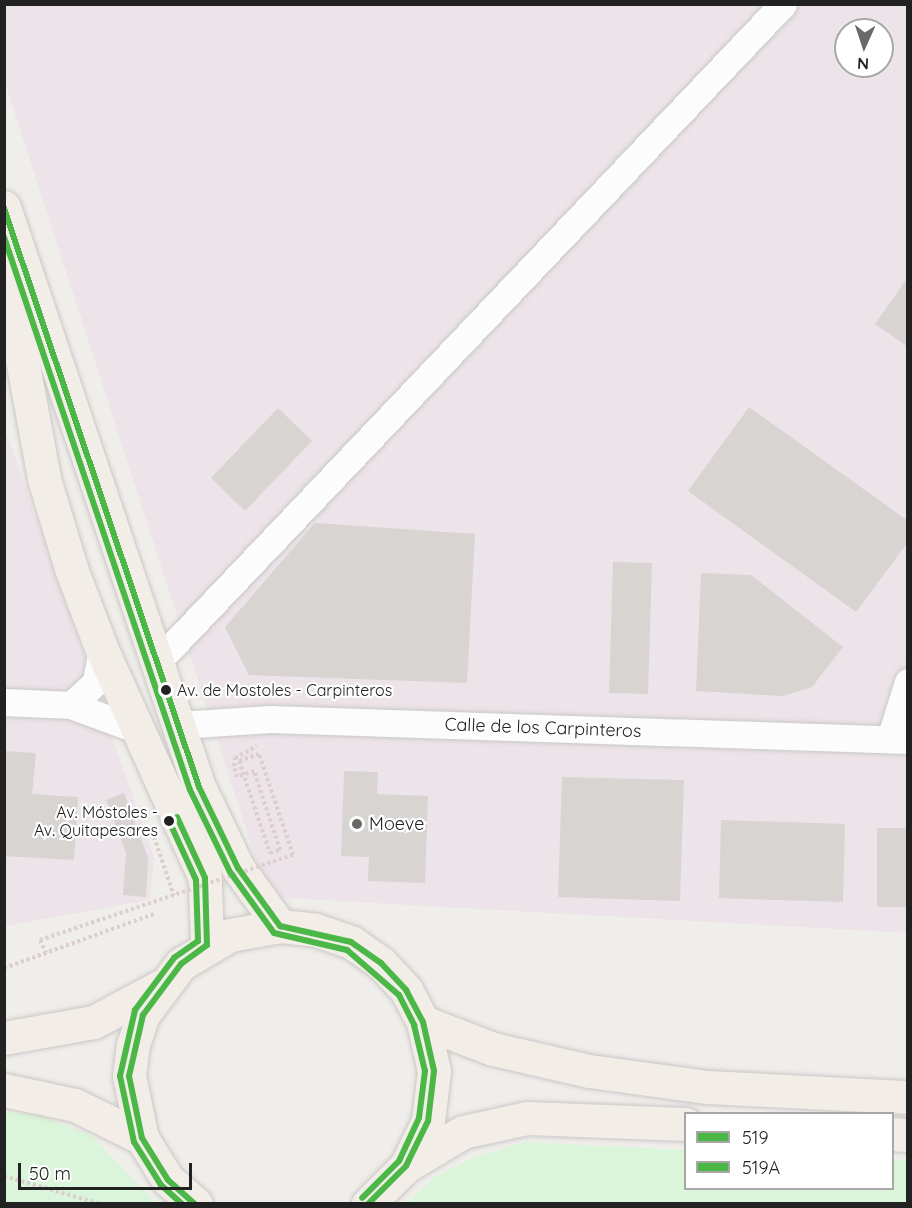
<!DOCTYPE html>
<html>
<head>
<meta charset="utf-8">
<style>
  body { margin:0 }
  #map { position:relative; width:912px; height:1208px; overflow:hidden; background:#f0eeeb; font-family:Quicksand,sans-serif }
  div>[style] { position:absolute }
  .industrial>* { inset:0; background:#ede4e9 }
  .park>* { inset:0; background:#daf5da }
  .building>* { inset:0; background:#d7d4d2 }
  .path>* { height:4px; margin-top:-2px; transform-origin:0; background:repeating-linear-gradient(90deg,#dccecd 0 3px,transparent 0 6px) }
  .roads { filter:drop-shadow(0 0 2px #c9c8c7) drop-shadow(0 0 2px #c9c8c7) }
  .minor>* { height:27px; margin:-13.5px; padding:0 13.5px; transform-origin:13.5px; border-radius:13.5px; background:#fdfcfc }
  .major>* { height:33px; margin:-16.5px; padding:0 16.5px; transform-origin:16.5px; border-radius:16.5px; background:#f3ede7 }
  .path-bridge>* { height:4px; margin-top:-2px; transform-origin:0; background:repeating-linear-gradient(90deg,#dccecd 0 3px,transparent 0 6px) }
  .bus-1>* { height:6px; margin:-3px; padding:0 3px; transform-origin:3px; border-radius:3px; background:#4ab747 }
  .bus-2>* { height:6px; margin:-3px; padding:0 3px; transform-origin:3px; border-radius:3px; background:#4ab747 }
  .dots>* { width:16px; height:16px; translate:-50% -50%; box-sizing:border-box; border:3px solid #fff; border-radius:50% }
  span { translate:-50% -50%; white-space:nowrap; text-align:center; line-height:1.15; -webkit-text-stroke:4.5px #fff; paint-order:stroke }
  .bus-label { font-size:16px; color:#222 }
  .left { translate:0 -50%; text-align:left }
  .right { translate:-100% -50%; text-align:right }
  .street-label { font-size:18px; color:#222 }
  .poi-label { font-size:18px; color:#222 }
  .frame { position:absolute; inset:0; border:6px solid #222; pointer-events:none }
  .legend { position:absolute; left:684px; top:1112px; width:210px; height:78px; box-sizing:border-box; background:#fff; border:2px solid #a7a7a7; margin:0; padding:8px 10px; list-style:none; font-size:18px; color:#222 }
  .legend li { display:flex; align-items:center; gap:12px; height:30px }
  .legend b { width:30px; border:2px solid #a7a7a7 }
  .north { position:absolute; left:834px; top:18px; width:60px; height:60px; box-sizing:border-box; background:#fff; border:2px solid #a7a7a7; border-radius:50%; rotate:183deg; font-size:16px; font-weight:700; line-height:24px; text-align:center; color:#222 }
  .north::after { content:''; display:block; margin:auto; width:21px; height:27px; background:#6a6968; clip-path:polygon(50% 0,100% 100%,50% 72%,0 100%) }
  .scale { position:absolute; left:18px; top:1163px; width:174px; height:27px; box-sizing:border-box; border:3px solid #222; border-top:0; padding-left:8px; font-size:18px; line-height:21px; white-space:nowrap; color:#222; -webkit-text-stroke:4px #fff; paint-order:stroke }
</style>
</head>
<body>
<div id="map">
  <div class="industrial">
    <div style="clip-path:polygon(evenodd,4px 5px,907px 5px,907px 933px,268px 897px,5px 83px,4px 5px,846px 30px,882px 30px,882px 66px,846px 66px,846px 30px)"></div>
    <div style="clip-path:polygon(4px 426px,154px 857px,150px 900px,5px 926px)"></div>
  </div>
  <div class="park">
    <div style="clip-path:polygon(5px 1112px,42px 1116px,92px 1136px,156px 1203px,5px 1203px)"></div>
    <div style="clip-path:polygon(525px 1142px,685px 1150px,686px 1188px,892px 1188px,893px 1159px,907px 1160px,907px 1203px,407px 1203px,433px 1178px,477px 1156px)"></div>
  </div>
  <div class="building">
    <div style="clip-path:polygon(908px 277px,908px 347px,875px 324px)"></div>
    <div style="clip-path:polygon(749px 407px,908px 521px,908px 542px,856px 612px,688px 491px)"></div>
    <div style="clip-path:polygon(278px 408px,312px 441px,245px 511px,211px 478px)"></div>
    <div style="clip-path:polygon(315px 523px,475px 534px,467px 683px,249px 675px,225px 627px)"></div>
    <div style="clip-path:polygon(613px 562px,652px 563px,648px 694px,609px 693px)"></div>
    <div style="clip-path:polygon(701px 573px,751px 575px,843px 647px,812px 687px,783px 696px,696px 691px)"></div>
    <div style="clip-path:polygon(4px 751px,36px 753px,32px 794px,78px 797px,74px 860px,4px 856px)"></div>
    <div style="clip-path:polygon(344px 771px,378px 772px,377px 794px,428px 796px,425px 883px,368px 881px,369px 857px,341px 856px)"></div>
    <div style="clip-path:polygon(562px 777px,684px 780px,680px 901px,558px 897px)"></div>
    <div style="clip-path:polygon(124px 793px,148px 858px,146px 897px,123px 895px,126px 853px,106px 800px)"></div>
    <div style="clip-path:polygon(721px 820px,845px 824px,843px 902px,719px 898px)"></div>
    <div style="clip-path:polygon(877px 828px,908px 828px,908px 907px,877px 907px)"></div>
  </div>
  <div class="path">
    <div style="left:254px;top:771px;width:18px;rotate:161deg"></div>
    <div style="left:237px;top:777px;width:11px;rotate:-105deg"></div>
    <div style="left:234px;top:766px;width:8px;rotate:-83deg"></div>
    <div style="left:235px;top:758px;width:25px;rotate:-29deg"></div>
    <div style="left:154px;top:837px;width:62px;rotate:71.3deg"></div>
    <div style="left:40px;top:940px;width:14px;rotate:65deg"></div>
    <div style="left:4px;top:968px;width:159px;rotate:-19.8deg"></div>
    <div style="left:4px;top:1176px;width:101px;rotate:16.1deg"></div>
    <div style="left:769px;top:1204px;width:108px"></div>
  </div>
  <div class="roads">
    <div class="minor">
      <div style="left:102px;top:650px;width:33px;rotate:101deg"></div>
      <div style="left:96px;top:682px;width:34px;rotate:137deg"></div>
      <div style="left:71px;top:705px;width:72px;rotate:20.5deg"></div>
      <div style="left:158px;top:661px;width:907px;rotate:-46.43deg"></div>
      <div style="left:4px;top:702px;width:67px;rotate:2.6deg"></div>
      <div style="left:179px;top:725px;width:91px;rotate:-3.8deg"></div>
      <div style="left:270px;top:719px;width:638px;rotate:1.89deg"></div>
      <div style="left:890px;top:739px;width:60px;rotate:-72.5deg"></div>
    </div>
    <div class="major">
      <div style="left:4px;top:207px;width:612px;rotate:71.42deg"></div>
      <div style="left:199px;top:787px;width:90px;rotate:64.3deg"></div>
      <div style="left:238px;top:868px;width:72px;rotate:54.1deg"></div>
      <div style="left:6px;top:273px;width:209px;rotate:79.5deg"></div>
      <div style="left:44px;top:479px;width:96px;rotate:73.1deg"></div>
      <div style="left:72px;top:571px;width:85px;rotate:69.2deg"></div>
      <div style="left:102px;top:650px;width:250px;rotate:65.7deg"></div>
      <div style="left:204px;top:857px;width:88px;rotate:88deg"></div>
      <div style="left:423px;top:1022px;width:75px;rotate:21.1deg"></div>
      <div style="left:493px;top:1049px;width:98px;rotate:12.9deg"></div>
      <div style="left:589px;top:1071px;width:120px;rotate:7.7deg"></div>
      <div style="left:708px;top:1087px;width:200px;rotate:2.9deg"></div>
      <div style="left:4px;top:1038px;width:91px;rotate:-10.1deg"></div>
      <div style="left:94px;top:1022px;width:74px;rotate:-28.3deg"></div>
      <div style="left:4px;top:1090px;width:73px;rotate:11.9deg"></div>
      <div style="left:75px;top:1105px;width:75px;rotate:26.2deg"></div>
      <div style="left:892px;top:1134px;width:16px;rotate:4deg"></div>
      <div style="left:406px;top:1166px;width:66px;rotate:-30.8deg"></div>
      <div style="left:463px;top:1132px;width:66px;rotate:-12.3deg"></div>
      <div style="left:527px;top:1118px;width:159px;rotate:2.2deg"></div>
      <div style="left:196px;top:1204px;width:37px;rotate:-139deg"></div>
      <div style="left:168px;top:1180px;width:49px;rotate:-121.8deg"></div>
      <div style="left:142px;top:1138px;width:63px;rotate:-101.8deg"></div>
      <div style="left:129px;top:1076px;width:31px;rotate:-83deg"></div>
      <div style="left:133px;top:1045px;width:32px;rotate:-72deg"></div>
      <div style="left:143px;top:1015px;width:64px;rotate:-53.3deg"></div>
      <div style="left:181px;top:964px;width:57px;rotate:-30.6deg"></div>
      <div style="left:230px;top:935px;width:51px;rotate:-10.2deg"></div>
      <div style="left:280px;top:926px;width:36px;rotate:6deg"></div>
      <div style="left:316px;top:930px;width:37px;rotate:19deg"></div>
      <div style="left:351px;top:942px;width:37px;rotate:35deg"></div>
      <div style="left:381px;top:963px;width:37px;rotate:47deg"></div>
      <div style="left:406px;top:990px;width:36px;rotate:62deg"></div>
      <div style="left:423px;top:1022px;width:50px;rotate:77.3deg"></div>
      <div style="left:434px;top:1071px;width:50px;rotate:96.8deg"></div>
      <div style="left:428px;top:1121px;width:50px;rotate:116.1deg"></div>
      <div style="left:406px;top:1166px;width:54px;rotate:135deg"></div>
    </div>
  </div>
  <div class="path-bridge">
    <div style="left:40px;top:940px;width:267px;rotate:-18.6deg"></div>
    <div style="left:293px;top:855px;width:107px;rotate:-108.6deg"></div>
    <div style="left:259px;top:754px;width:21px;rotate:161deg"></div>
    <div style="left:239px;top:761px;width:97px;rotate:71.4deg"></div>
    <div style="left:270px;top:853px;width:10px;rotate:-17deg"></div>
    <div style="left:280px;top:850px;width:83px;rotate:-108.2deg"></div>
  </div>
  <div class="bus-1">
    <div style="left:4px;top:208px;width:611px;rotate:71.39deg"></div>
    <div style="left:199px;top:787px;width:90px;rotate:64.3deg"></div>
    <div style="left:238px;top:868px;width:72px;rotate:54.1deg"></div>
    <div style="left:280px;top:926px;width:73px;rotate:12.7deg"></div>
    <div style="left:351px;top:942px;width:37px;rotate:35deg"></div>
    <div style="left:381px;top:963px;width:37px;rotate:47deg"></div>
    <div style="left:406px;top:990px;width:36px;rotate:62deg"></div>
    <div style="left:423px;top:1022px;width:50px;rotate:77.3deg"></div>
    <div style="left:434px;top:1071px;width:50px;rotate:96.8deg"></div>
    <div style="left:428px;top:1121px;width:50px;rotate:116.1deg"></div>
    <div style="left:406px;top:1166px;width:54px;rotate:135deg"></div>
    <div style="left:177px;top:817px;width:67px;rotate:65.3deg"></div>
    <div style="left:205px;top:878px;width:67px;rotate:88.3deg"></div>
    <div style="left:207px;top:945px;width:32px;rotate:144deg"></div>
    <div style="left:181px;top:964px;width:64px;rotate:126.7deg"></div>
    <div style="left:143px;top:1015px;width:63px;rotate:102.9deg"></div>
    <div style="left:129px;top:1076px;width:63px;rotate:78.2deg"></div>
    <div style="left:142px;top:1138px;width:49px;rotate:58.2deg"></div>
    <div style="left:168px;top:1180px;width:36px;rotate:42deg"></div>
  </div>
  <div class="bus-2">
    <div style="left:4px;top:237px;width:583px;rotate:71.41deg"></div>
    <div style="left:190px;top:790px;width:91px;rotate:64deg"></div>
    <div style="left:230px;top:872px;width:75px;rotate:54.2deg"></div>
    <div style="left:274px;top:933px;width:75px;rotate:13.1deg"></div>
    <div style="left:347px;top:950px;width:69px;rotate:40.9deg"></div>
    <div style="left:399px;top:995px;width:34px;rotate:63deg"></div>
    <div style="left:414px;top:1025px;width:47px;rotate:76.6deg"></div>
    <div style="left:425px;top:1071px;width:47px;rotate:97.3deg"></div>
    <div style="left:419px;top:1118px;width:47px;rotate:114.9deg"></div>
    <div style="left:399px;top:1161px;width:52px;rotate:135deg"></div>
    <div style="left:169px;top:821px;width:65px;rotate:65.4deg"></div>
    <div style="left:196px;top:880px;width:61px;rotate:88.1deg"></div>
    <div style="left:198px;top:941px;width:29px;rotate:145deg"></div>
    <div style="left:174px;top:958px;width:65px;rotate:126.9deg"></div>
    <div style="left:135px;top:1010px;width:68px;rotate:102.8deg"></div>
    <div style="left:120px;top:1076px;width:67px;rotate:78deg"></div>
    <div style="left:134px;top:1142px;width:51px;rotate:57.9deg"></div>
    <div style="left:161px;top:1185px;width:28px;rotate:42deg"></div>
  </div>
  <div class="dots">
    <div style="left:166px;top:690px;background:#222"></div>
    <div style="left:169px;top:821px;background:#222"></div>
    <div style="left:357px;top:824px;background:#6a6968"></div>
  </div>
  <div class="bus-label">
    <span class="left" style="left:177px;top:690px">Av. de Mostoles - Carpinteros</span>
    <span class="right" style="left:158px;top:821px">Av. Móstoles -<br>Av. Quitapesares</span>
  </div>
  <div class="street-label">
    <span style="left:543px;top:728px;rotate:2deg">Calle de los Carpinteros</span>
  </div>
  <div class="poi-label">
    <span class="left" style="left:369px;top:824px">Moeve</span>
  </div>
  <div class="frame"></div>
  <ul class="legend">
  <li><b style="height:8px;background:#4ab747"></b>519</li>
  <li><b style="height:8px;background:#4ab747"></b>519A</li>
  </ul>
  <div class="north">N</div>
  <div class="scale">50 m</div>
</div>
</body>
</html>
